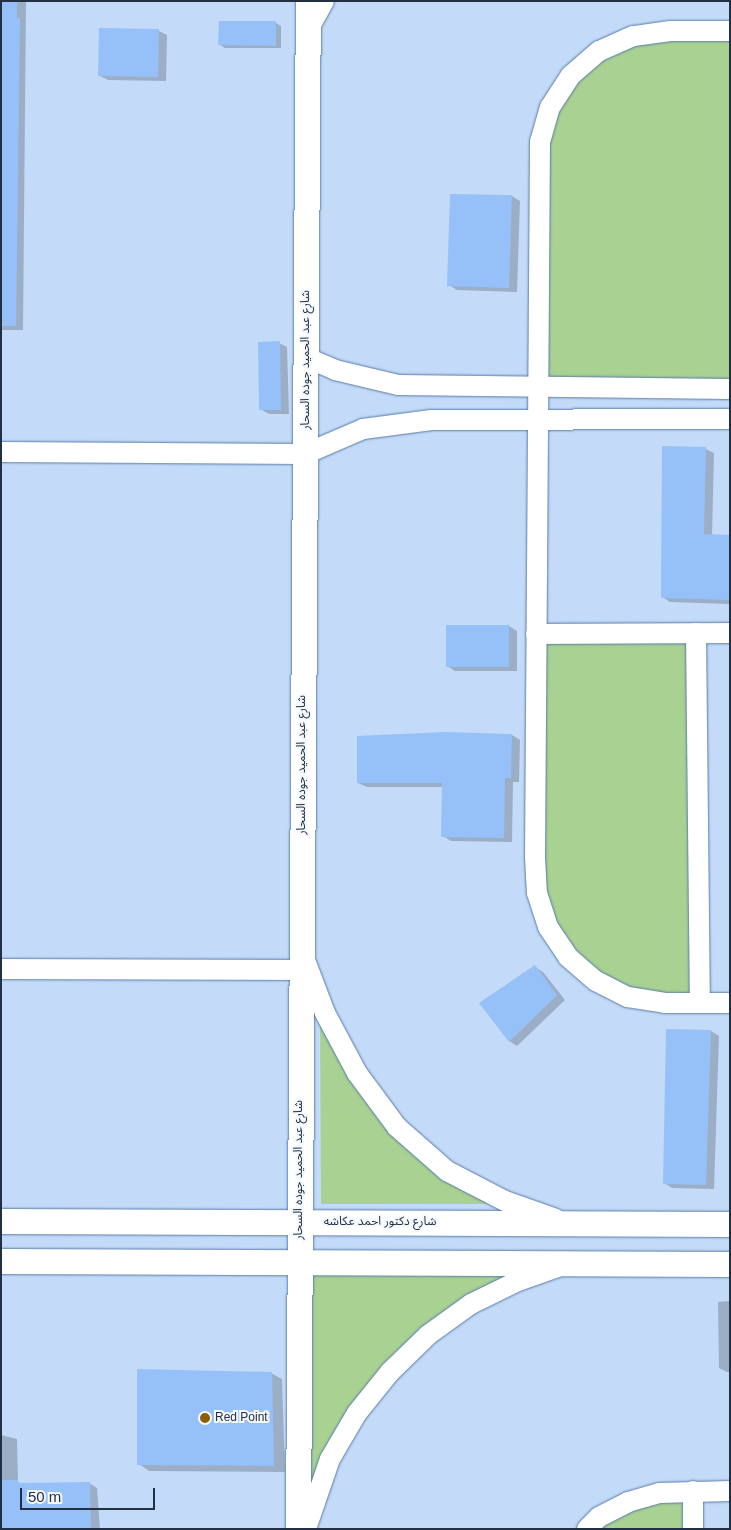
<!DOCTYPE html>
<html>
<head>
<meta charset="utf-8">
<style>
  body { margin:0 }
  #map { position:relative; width:731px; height:1530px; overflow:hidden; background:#c3daf8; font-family:Helvetica,"Noto Sans Arabic",sans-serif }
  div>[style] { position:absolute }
  .green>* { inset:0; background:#a8d192 }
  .shadow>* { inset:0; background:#0003 }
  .building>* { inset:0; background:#96c1f8 }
  .roads { filter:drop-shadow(0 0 1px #587ba8) drop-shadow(0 0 1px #587ba8) }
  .minor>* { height:20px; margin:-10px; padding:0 10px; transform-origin:10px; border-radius:10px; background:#fff }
  .tertiary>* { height:25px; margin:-12.5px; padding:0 12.5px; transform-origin:12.5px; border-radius:12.5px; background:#fff }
  .dots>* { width:14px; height:14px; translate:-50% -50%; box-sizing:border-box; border:2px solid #f5f9fe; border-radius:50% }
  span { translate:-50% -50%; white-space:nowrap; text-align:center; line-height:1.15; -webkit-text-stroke:4px #f5f9fe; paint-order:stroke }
  .street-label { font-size:12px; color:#213043 }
  .poi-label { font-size:12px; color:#213043 }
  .left { translate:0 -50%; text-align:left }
  .frame { position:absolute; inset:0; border:2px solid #213043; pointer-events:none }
  .scale { position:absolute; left:20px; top:1488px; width:135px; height:22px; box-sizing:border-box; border:2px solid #213043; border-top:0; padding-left:6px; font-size:15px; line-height:18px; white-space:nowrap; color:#213043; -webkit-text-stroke:4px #f5f9fe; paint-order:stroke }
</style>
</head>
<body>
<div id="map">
  <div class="green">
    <div style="clip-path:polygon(730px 31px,730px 389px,538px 387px,550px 107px,599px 51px)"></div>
    <div style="clip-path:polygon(696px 633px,700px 1003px,596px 981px,537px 893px,536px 634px)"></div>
    <div style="clip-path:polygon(320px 1013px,392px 1130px,500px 1204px,321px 1204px)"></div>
    <div style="clip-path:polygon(299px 1262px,568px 1263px,518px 1281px,390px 1372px,311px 1508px)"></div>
    <div style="clip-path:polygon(693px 1491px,693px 1529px,587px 1529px,599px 1517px)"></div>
  </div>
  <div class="shadow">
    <div style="clip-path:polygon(1px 1px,26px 1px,23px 330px,1px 330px)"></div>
    <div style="clip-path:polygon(276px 23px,281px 26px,281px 48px,225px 48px,220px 45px)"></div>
    <div style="clip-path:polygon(159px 31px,167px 35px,166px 81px,108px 80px,100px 76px)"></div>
    <div style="clip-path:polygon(451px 195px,512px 196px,520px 201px,517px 292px,457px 290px,449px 285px)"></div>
    <div style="clip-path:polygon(279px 343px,287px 347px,289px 414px,269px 414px,260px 409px)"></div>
    <div style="clip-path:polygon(706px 449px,714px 453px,712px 535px,730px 536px,730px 604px,670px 602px,662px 597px)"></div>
    <div style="clip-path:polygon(509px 626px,517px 631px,517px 671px,455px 671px,447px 666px)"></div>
    <div style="clip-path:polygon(512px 735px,520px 740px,519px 782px,513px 782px,512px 842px,451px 841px,443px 836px,443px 787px,367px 787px,358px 783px)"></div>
    <div style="clip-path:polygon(535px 967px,543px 972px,565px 1000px,517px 1046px,509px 1041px)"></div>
    <div style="clip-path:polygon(711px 1031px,719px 1036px,714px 1189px,672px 1188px,664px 1183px)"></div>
    <div style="clip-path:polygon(730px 1301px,730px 1372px,727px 1372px,719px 1368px,718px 1302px)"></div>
    <div style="clip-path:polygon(271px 1373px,282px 1379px,285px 1472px,149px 1471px,139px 1464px)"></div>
    <div style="clip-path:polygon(1px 1435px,17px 1439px,18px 1482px,22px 1484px,89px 1483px,97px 1488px,100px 1529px,1px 1529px)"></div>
  </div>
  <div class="building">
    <div style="clip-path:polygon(1px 1px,17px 1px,17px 18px,20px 18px,16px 326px,1px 326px)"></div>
    <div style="clip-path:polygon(219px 21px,276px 21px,276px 46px,218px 45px)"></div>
    <div style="clip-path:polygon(99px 28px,159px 29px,158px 77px,98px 76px)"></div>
    <div style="clip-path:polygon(450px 194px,512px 195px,509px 288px,447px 286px)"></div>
    <div style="clip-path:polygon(280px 341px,281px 410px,259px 410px,258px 342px)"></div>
    <div style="clip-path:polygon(662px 446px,706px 447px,704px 534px,730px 535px,730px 600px,661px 598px)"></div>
    <div style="clip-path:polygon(446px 625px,509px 625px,509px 667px,446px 667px)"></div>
    <div style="clip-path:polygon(445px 732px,512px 734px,511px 778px,505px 778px,504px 838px,441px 837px,442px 783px,357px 783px,357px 736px)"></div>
    <div style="clip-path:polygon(535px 965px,557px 995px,509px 1042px,479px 1003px)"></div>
    <div style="clip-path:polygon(666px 1029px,711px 1030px,706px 1185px,663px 1184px)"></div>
    <div style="clip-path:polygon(137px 1369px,272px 1372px,274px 1466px,137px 1465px)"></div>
    <div style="clip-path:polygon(1px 1480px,18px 1480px,18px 1483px,90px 1482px,91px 1529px,1px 1529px)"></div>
  </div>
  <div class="roads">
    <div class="minor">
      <div style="left:308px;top:30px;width:33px;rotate:-61deg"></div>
      <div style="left:730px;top:31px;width:60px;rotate:180deg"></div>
      <div style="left:670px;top:31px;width:37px;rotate:172deg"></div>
      <div style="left:633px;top:36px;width:37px;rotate:156deg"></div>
      <div style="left:599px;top:51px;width:37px;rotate:139deg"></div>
      <div style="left:571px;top:75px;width:38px;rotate:123deg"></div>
      <div style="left:550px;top:107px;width:35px;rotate:106deg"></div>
      <div style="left:540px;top:141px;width:716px;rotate:90.4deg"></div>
      <div style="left:535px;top:857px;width:36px;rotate:87deg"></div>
      <div style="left:537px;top:893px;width:36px;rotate:72deg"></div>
      <div style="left:548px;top:927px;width:36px;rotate:56deg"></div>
      <div style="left:568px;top:957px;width:37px;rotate:41deg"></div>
      <div style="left:596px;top:981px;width:36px;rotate:27deg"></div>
      <div style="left:628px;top:997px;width:36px;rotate:9deg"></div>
      <div style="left:664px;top:1003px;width:66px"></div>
      <div style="left:305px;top:357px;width:33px;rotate:23deg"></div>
      <div style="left:335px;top:370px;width:65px;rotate:13.4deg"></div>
      <div style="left:398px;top:385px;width:332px;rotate:0.7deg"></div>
      <div style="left:1px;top:452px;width:304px;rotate:0.4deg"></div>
      <div style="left:305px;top:454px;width:63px;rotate:-23.3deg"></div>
      <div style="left:363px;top:429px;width:69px;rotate:-7.5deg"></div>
      <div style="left:431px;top:420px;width:299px;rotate:-0.2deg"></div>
      <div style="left:696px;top:633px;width:370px;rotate:89.4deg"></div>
      <div style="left:536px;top:634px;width:194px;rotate:-0.3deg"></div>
      <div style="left:305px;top:960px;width:57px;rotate:69.3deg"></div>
      <div style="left:325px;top:1013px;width:68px;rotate:61.9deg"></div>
      <div style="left:357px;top:1073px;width:67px;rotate:53.5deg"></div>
      <div style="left:397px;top:1127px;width:67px;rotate:41.3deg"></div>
      <div style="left:447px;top:1171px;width:65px;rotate:27.3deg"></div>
      <div style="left:505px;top:1201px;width:54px;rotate:19.4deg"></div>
      <div style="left:1px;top:969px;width:300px;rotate:0.2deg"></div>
      <div style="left:693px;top:1491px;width:38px;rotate:90deg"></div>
      <div style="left:306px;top:1529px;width:74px;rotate:-71.1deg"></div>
      <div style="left:330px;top:1459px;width:53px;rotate:-59.6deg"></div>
      <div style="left:357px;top:1413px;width:53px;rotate:-51.2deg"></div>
      <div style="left:390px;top:1372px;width:53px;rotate:-44.2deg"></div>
      <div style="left:428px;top:1335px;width:53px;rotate:-35.8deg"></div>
      <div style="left:471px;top:1304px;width:52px;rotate:-26.1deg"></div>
      <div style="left:518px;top:1281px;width:42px;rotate:-19.3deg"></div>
      <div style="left:587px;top:1529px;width:17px;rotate:-45deg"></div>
      <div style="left:599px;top:1517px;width:33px;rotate:-27deg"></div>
      <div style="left:628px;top:1502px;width:33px;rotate:-16deg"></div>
      <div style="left:660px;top:1493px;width:70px;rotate:-1.6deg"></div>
    </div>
    <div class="tertiary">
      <div style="left:1px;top:1221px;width:729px;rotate:0.24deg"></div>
      <div style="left:1px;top:1261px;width:729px;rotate:0.24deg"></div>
      <div style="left:298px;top:1529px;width:1528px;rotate:-89.63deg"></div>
    </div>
  </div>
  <div class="dots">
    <div style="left:205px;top:1418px;background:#8c5d03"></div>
  </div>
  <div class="street-label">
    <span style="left:306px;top:360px;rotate:-90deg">شارع عبد الحميد جوده السحار</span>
    <span style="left:302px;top:765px;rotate:-90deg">شارع عبد الحميد جوده السحار</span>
    <span style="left:299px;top:1170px;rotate:-90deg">شارع عبد الحميد جوده السحار</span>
    <span style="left:380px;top:1222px">شارع دكتور احمد عكاشه</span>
  </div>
  <div class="poi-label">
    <span class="left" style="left:215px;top:1418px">Red Point</span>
  </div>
  <div class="frame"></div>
  <div class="scale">50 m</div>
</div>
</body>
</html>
